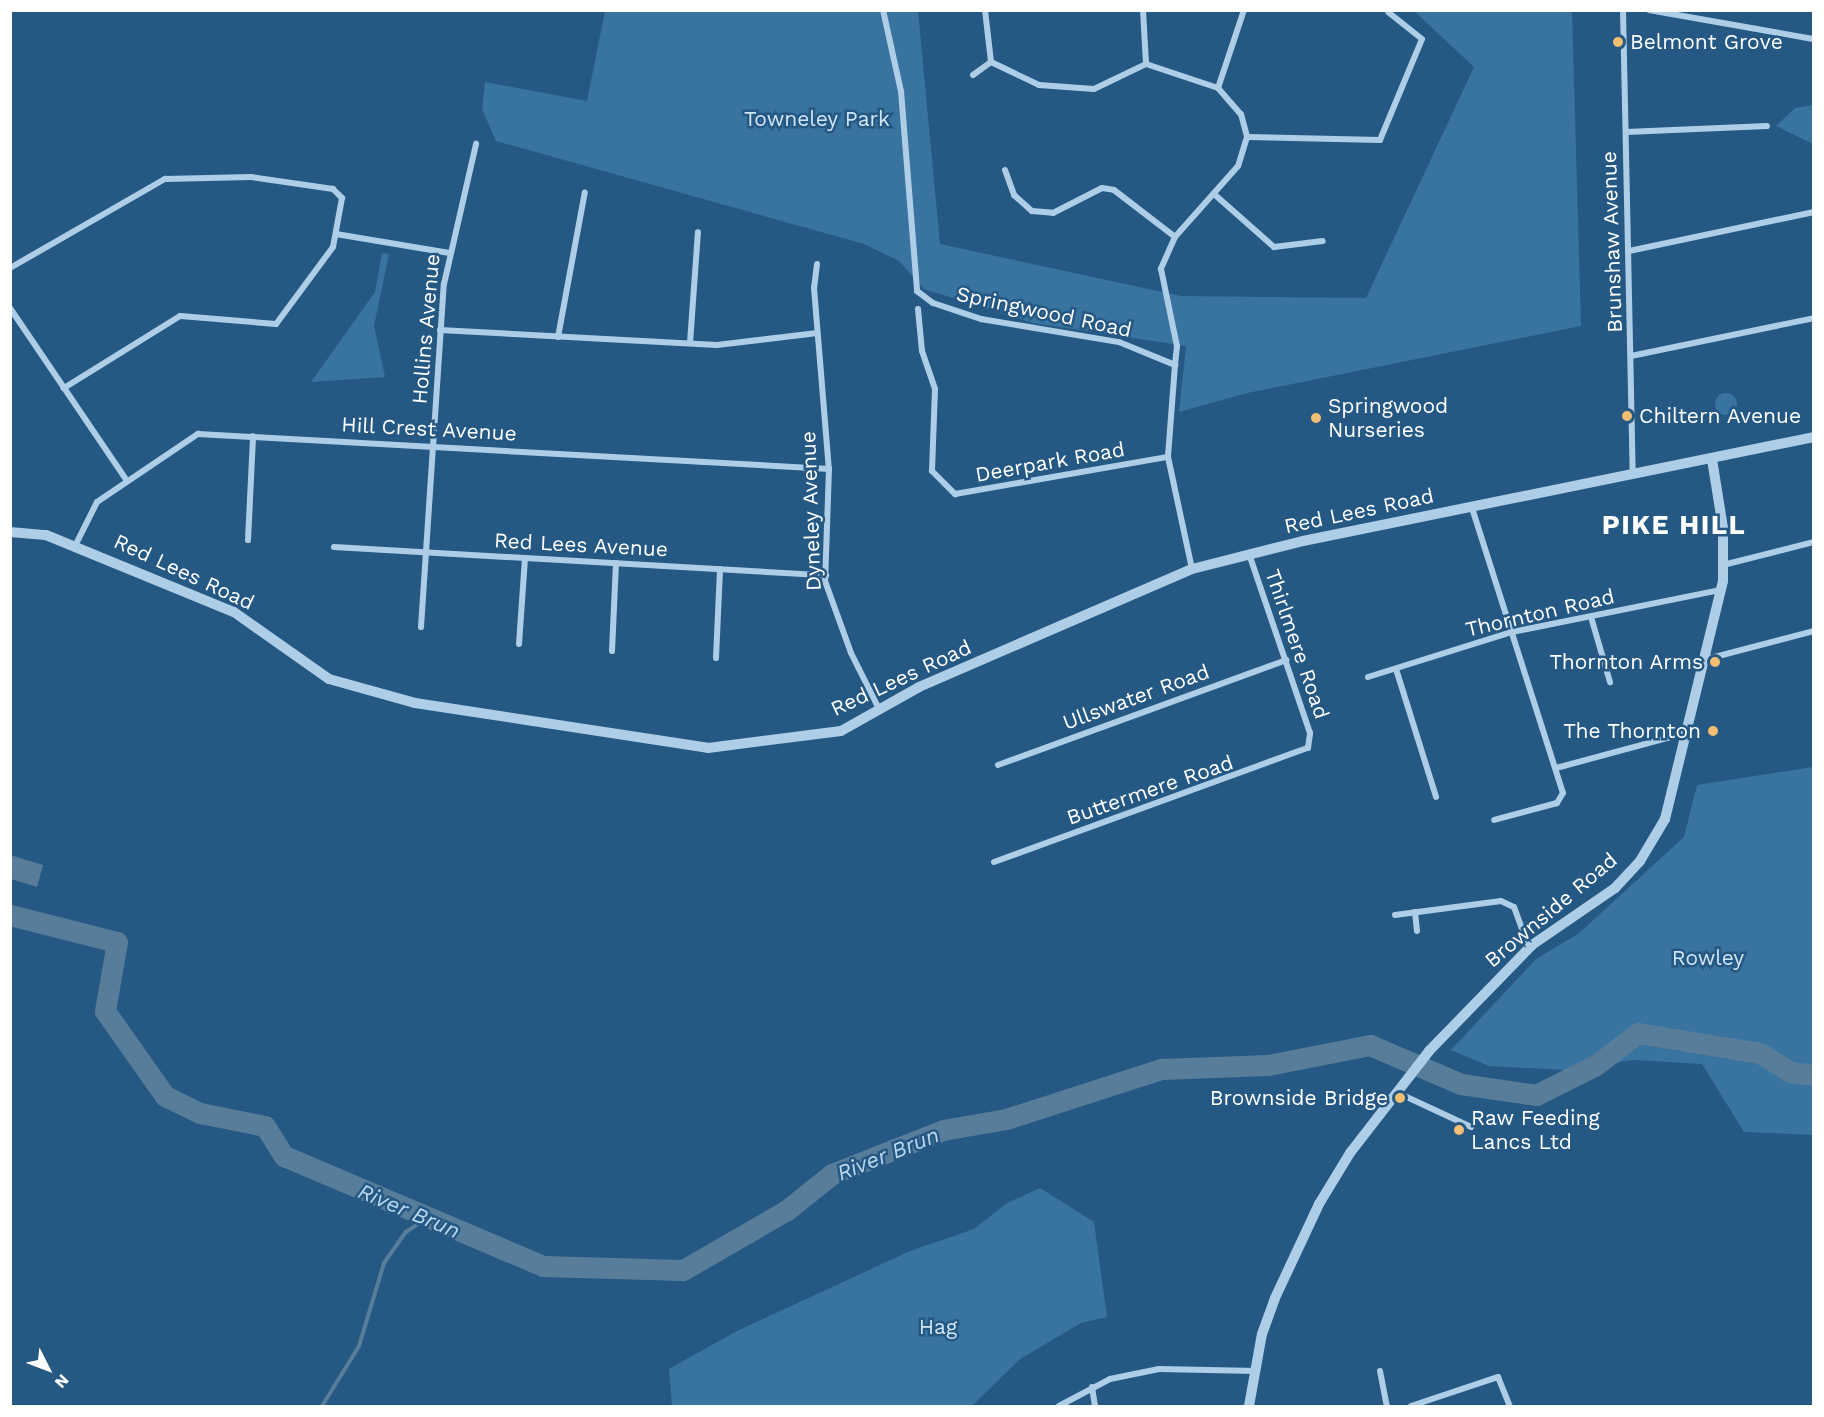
<!DOCTYPE html>
<html>
<head>
<meta charset="utf-8">
<style>
  body { margin:0 }
  #map { position:relative; width:1824px; height:1417px; overflow:hidden; background:#255984; font-family:"Work Sans",sans-serif }
  div>[style] { position:absolute }
  .green>* { inset:0; background:#3973a0 }
  .round { border-radius:50% }
  .water>* { inset:0; background:#587d9a }
  .stream>* { height:4px; margin:-2px; padding:0 2px; transform-origin:2px; border-radius:2px; background:#587d9a }
  .river>* { height:21px; margin:-10.5px; padding:0 10.5px; transform-origin:10.5px; border-radius:10.5px; background:#587d9a }
  .minor>* { height:6px; margin:-3px; padding:0 3px; transform-origin:3px; border-radius:3px; background:#aecee8 }
  .tertiary>* { height:10px; margin:-5px; padding:0 5px; transform-origin:5px; border-radius:5px; background:#aecee8 }
  .dots>* { width:16px; height:16px; translate:-50% -50%; box-sizing:border-box; border:3px solid #255984; border-radius:50% }
  span { translate:-50% -50%; white-space:nowrap; text-align:center; line-height:1.15; -webkit-text-stroke:5px #255984; paint-order:stroke }
  .poi-label { font-size:21px; color:#fff }
  .left { translate:0 -50%; text-align:left }
  .right { translate:-100% -50%; text-align:right }
  .park-label { font-size:21px; color:#d1e6f6 }
  .street-label { font-size:21px; color:#fff }
  .water-label { font-size:22px; color:#b9d8ef; font-style:italic }
  .district-label { font-size:27px; color:#fff; font-weight:700; letter-spacing:1.5px }
  .frame { position:absolute; inset:0; border:12px solid #fff; pointer-events:none }
  .north { position:absolute; left:18px; top:1339px; width:60px; height:60px; -webkit-text-stroke:4px #255984; paint-order:stroke; rotate:132deg; font-size:16px; font-weight:700; line-height:24px; text-align:center; color:#fff }
  .north::after { content:''; display:block; margin:auto; width:21px; height:27px; background:#fff; clip-path:polygon(50% 0,100% 100%,50% 72%,0 100%) }
</style>
</head>
<body>
<div id="map">
  <div class="green">
    <div style="clip-path:polygon(605px 11px,918px 11px,940px 244px,1181px 296px,1366px 298px,1474px 67px,1414px 11px,1572px 11px,1581px 326px,1247px 393px,1179px 412px,1186px 346px,1033px 323px,924px 289px,899px 261px,864px 244px,496px 141px,482px 109px,485px 82px,587px 101px)"></div>
    <div style="clip-path:polygon(1813px 105px,1813px 144px,1776px 126px,1795px 108px)"></div>
    <div style="clip-path:polygon(382px 253px,389px 254px,374px 326px,385px 377px,311px 382px,375px 292px)"></div>
    <div class="round" style="left:1715px;top:393px;width:22px;height:22px"></div>
    <div style="clip-path:polygon(1813px 767px,1813px 1135px,1744px 1132px,1702px 1064px,1633px 1060px,1564px 1070px,1489px 1066px,1451px 1050px,1536px 959px,1578px 934px,1684px 837px,1697px 785px)"></div>
    <div style="clip-path:polygon(1040px 1188px,1094px 1222px,1107px 1317px,1081px 1323px,1020px 1359px,972px 1406px,672px 1406px,669px 1369px,737px 1331px,910px 1251px,974px 1229px,1007px 1203px)"></div>
  </div>
  <div class="water">
    <div style="clip-path:polygon(10px 855px,43px 865px,37px 887px,11px 879px)"></div>
  </div>
  <div class="stream">
    <div style="left:322px;top:1406px;width:70px;rotate:-58.3deg"></div>
    <div style="left:359px;top:1346px;width:87px;rotate:-73.2deg"></div>
    <div style="left:384px;top:1263px;width:38px;rotate:-55deg"></div>
    <div style="left:406px;top:1232px;width:23px;rotate:-34deg"></div>
  </div>
  <div class="river">
    <div style="left:10px;top:915px;width:110px;rotate:14.2deg"></div>
    <div style="left:117px;top:942px;width:70px;rotate:99.9deg"></div>
    <div style="left:105px;top:1011px;width:104px;rotate:54.8deg"></div>
    <div style="left:165px;top:1096px;width:39px;rotate:26deg"></div>
    <div style="left:200px;top:1113px;width:66px;rotate:11.3deg"></div>
    <div style="left:265px;top:1126px;width:36px;rotate:58deg"></div>
    <div style="left:284px;top:1156px;width:281px;rotate:23deg"></div>
    <div style="left:543px;top:1266px;width:140px;rotate:1.6deg"></div>
    <div style="left:683px;top:1270px;width:120px;rotate:-30deg"></div>
    <div style="left:787px;top:1210px;width:58px;rotate:-38.7deg"></div>
    <div style="left:832px;top:1174px;width:119px;rotate:-21.6deg"></div>
    <div style="left:943px;top:1130px;width:64px;rotate:-9.9deg"></div>
    <div style="left:1006px;top:1119px;width:163px;rotate:-17.9deg"></div>
    <div style="left:1161px;top:1069px;width:107px;rotate:-2.1deg"></div>
    <div style="left:1268px;top:1065px;width:104px;rotate:-11.1deg"></div>
    <div style="left:1370px;top:1045px;width:99px;rotate:23.2deg"></div>
    <div style="left:1461px;top:1084px;width:76px;rotate:8.3deg"></div>
    <div style="left:1536px;top:1095px;width:67px;rotate:-26.6deg"></div>
    <div style="left:1596px;top:1065px;width:53px;rotate:-37.3deg"></div>
    <div style="left:1638px;top:1033px;width:124px;rotate:9.3deg"></div>
    <div style="left:1760px;top:1053px;width:36px;rotate:32deg"></div>
    <div style="left:1790px;top:1072px;width:24px;rotate:7deg"></div>
  </div>
  <div class="minor">
    <div style="left:883px;top:10px;width:83px;rotate:77.5deg"></div>
    <div style="left:901px;top:91px;width:201px;rotate:85.4deg"></div>
    <div style="left:917px;top:291px;width:20px;rotate:37deg"></div>
    <div style="left:933px;top:303px;width:51px;rotate:18.4deg"></div>
    <div style="left:981px;top:319px;width:140px;rotate:9.5deg"></div>
    <div style="left:1119px;top:342px;width:61px;rotate:22.3deg"></div>
    <div style="left:1175px;top:365px;width:92px;rotate:94.4deg"></div>
    <div style="left:1168px;top:457px;width:115px;rotate:77.9deg"></div>
    <div style="left:985px;top:10px;width:52px;rotate:83.4deg"></div>
    <div style="left:1143px;top:10px;width:54px;rotate:86.8deg"></div>
    <div style="left:1623px;top:10px;width:462px;rotate:88.8deg"></div>
    <div style="left:1649px;top:10px;width:168px;rotate:10deg"></div>
    <div style="left:991px;top:62px;width:53px;rotate:25.6deg"></div>
    <div style="left:1039px;top:85px;width:55px;rotate:4.2deg"></div>
    <div style="left:1094px;top:89px;width:58px;rotate:-25.7deg"></div>
    <div style="left:1146px;top:64px;width:76px;rotate:18.4deg"></div>
    <div style="left:1218px;top:88px;width:35px;rotate:49deg"></div>
    <div style="left:1241px;top:114px;width:24px;rotate:75deg"></div>
    <div style="left:1247px;top:137px;width:30px;rotate:107deg"></div>
    <div style="left:1238px;top:166px;width:95px;rotate:131.6deg"></div>
    <div style="left:1175px;top:237px;width:35px;rotate:114deg"></div>
    <div style="left:1161px;top:269px;width:79px;rotate:78.3deg"></div>
    <div style="left:1177px;top:346px;width:19px;rotate:96deg"></div>
    <div style="left:973px;top:75px;width:22px;rotate:-36deg"></div>
    <div style="left:1218px;top:88px;width:82px;rotate:-71.6deg"></div>
    <div style="left:1626px;top:132px;width:141px;rotate:-2.4deg"></div>
    <div style="left:1247px;top:137px;width:133px;rotate:1.3deg"></div>
    <div style="left:1380px;top:140px;width:109px;rotate:-67.4deg"></div>
    <div style="left:1422px;top:39px;width:43px;rotate:-141.5deg"></div>
    <div style="left:1005px;top:170px;width:27px;rotate:70deg"></div>
    <div style="left:1014px;top:195px;width:24px;rotate:42deg"></div>
    <div style="left:1032px;top:211px;width:21px;rotate:5deg"></div>
    <div style="left:1053px;top:213px;width:55px;rotate:-27deg"></div>
    <div style="left:1102px;top:188px;width:12px;rotate:9deg"></div>
    <div style="left:1114px;top:190px;width:77px;rotate:37.6deg"></div>
    <div style="left:1214px;top:194px;width:80px;rotate:41.5deg"></div>
    <div style="left:1274px;top:247px;width:49px;rotate:-7deg"></div>
    <div style="left:336px;top:234px;width:115px;rotate:9.5deg"></div>
    <div style="left:1629px;top:251px;width:189px;rotate:-11.9deg"></div>
    <div style="left:817px;top:264px;width:24px;rotate:97deg"></div>
    <div style="left:814px;top:288px;width:182px;rotate:85.3deg"></div>
    <div style="left:829px;top:469px;width:112px;rotate:92deg"></div>
    <div style="left:825px;top:581px;width:77px;rotate:70.1deg"></div>
    <div style="left:851px;top:653px;width:65px;rotate:63.4deg"></div>
    <div style="left:10px;top:268px;width:179px;rotate:-29.9deg"></div>
    <div style="left:165px;top:179px;width:86px;rotate:-1.3deg"></div>
    <div style="left:251px;top:177px;width:83px;rotate:8.3deg"></div>
    <div style="left:333px;top:189px;width:13px;rotate:45deg"></div>
    <div style="left:342px;top:198px;width:50px;rotate:100.4deg"></div>
    <div style="left:333px;top:247px;width:96px;rotate:126.5deg"></div>
    <div style="left:276px;top:324px;width:96px;rotate:-175.2deg"></div>
    <div style="left:180px;top:316px;width:137px;rotate:148.2deg"></div>
    <div style="left:10px;top:308px;width:209px;rotate:55.9deg"></div>
    <div style="left:918px;top:309px;width:42px;rotate:84.6deg"></div>
    <div style="left:922px;top:351px;width:40px;rotate:71.1deg"></div>
    <div style="left:935px;top:389px;width:82px;rotate:92.1deg"></div>
    <div style="left:932px;top:471px;width:33px;rotate:45deg"></div>
    <div style="left:955px;top:494px;width:216px;rotate:-9.9deg"></div>
    <div style="left:440px;top:330px;width:277px;rotate:3.1deg"></div>
    <div style="left:717px;top:345px;width:101px;rotate:-6.8deg"></div>
    <div style="left:558px;top:337px;width:147px;rotate:-79.5deg"></div>
    <div style="left:690px;top:343px;width:111px;rotate:-85.9deg"></div>
    <div style="left:1631px;top:356px;width:187px;rotate:-11.7deg"></div>
    <div style="left:1472px;top:508px;width:299px;rotate:72.3deg"></div>
    <div style="left:1563px;top:793px;width:12px;rotate:121deg"></div>
    <div style="left:1557px;top:803px;width:65px;rotate:164.9deg"></div>
    <div style="left:248px;top:540px;width:104px;rotate:-87.2deg"></div>
    <div style="left:75px;top:546px;width:49px;rotate:-63.4deg"></div>
    <div style="left:97px;top:502px;width:122px;rotate:-34deg"></div>
    <div style="left:198px;top:434px;width:632px;rotate:3.17deg"></div>
    <div style="left:334px;top:547px;width:493px;rotate:3.3deg"></div>
    <div style="left:1723px;top:565px;width:94px;rotate:-14.2deg"></div>
    <div style="left:1591px;top:617px;width:68px;rotate:73.7deg"></div>
    <div style="left:421px;top:627px;width:344px;rotate:-86.2deg"></div>
    <div style="left:444px;top:284px;width:144px;rotate:-77.1deg"></div>
    <div style="left:519px;top:644px;width:85px;rotate:-86deg"></div>
    <div style="left:612px;top:651px;width:88px;rotate:-87.4deg"></div>
    <div style="left:716px;top:658px;width:89px;rotate:-87.4deg"></div>
    <div style="left:1707px;top:659px;width:111px;rotate:-14.7deg"></div>
    <div style="left:1396px;top:669px;width:134px;rotate:72.6deg"></div>
    <div style="left:1368px;top:677px;width:151px;rotate:-17.4deg"></div>
    <div style="left:1512px;top:632px;width:213px;rotate:-11.4deg"></div>
    <div style="left:998px;top:765px;width:307px;rotate:-20deg"></div>
    <div style="left:1556px;top:768px;width:135px;rotate:-15.1deg"></div>
    <div style="left:994px;top:862px;width:334px;rotate:-20deg"></div>
    <div style="left:1308px;top:748px;width:15px;rotate:-82deg"></div>
    <div style="left:1310px;top:733px;width:186px;rotate:-108.8deg"></div>
    <div style="left:1415px;top:912px;width:19px;rotate:84deg"></div>
    <div style="left:1395px;top:915px;width:107px;rotate:-7.5deg"></div>
    <div style="left:1501px;top:901px;width:14px;rotate:25deg"></div>
    <div style="left:1514px;top:907px;width:44px;rotate:69.9deg"></div>
    <div style="left:1396px;top:1092px;width:83px;rotate:25deg"></div>
    <div style="left:1380px;top:1371px;width:36px;rotate:79deg"></div>
    <div style="left:1092px;top:1387px;width:19px;rotate:81deg"></div>
    <div style="left:1059px;top:1406px;width:58px;rotate:-27.9deg"></div>
    <div style="left:1110px;top:1379px;width:50px;rotate:-11.5deg"></div>
    <div style="left:1159px;top:1369px;width:97px;rotate:1.2deg"></div>
    <div style="left:1411px;top:1406px;width:92px;rotate:-18.4deg"></div>
    <div style="left:1498px;top:1377px;width:31px;rotate:68deg"></div>
  </div>
  <div class="tertiary">
    <div style="left:10px;top:532px;width:36px;rotate:5deg"></div>
    <div style="left:46px;top:535px;width:203px;rotate:22.3deg"></div>
    <div style="left:234px;top:612px;width:116px;rotate:35.2deg"></div>
    <div style="left:329px;top:679px;width:89px;rotate:15.6deg"></div>
    <div style="left:415px;top:703px;width:296px;rotate:8.7deg"></div>
    <div style="left:708px;top:748px;width:134px;rotate:-7.3deg"></div>
    <div style="left:841px;top:731px;width:90px;rotate:-29.4deg"></div>
    <div style="left:919px;top:687px;width:297px;rotate:-23.4deg"></div>
    <div style="left:1192px;top:569px;width:114px;rotate:-14.2deg"></div>
    <div style="left:1303px;top:541px;width:521px;rotate:-11.5deg"></div>
    <div style="left:1249px;top:1406px;width:73px;rotate:-79.8deg"></div>
    <div style="left:1262px;top:1334px;width:38px;rotate:-70deg"></div>
    <div style="left:1275px;top:1298px;width:104px;rotate:-64.9deg"></div>
    <div style="left:1319px;top:1204px;width:60px;rotate:-58.7deg"></div>
    <div style="left:1350px;top:1153px;width:129px;rotate:-52.2deg"></div>
    <div style="left:1429px;top:1051px;width:148px;rotate:-45.8deg"></div>
    <div style="left:1532px;top:945px;width:101px;rotate:-34.5deg"></div>
    <div style="left:1615px;top:888px;width:37px;rotate:-47deg"></div>
    <div style="left:1640px;top:861px;width:49px;rotate:-59.2deg"></div>
    <div style="left:1665px;top:819px;width:245px;rotate:-76.3deg"></div>
    <div style="left:1723px;top:581px;width:53px;rotate:-90deg"></div>
    <div style="left:1723px;top:528px;width:70px;rotate:-99.1deg"></div>
  </div>
  <div class="dots">
    <div style="left:1618px;top:42px;background:#f1be72"></div>
    <div style="left:1627px;top:416px;background:#f1be72"></div>
    <div style="left:1316px;top:418px;background:#f1be72"></div>
    <div style="left:1715px;top:662px;background:#f1be72"></div>
    <div style="left:1713px;top:731px;background:#f1be72"></div>
    <div style="left:1400px;top:1098px;background:#f1be72"></div>
    <div style="left:1459px;top:1130px;background:#f1be72"></div>
  </div>
  <div class="poi-label">
    <span class="left" style="left:1630px;top:42px">Belmont Grove</span>
    <span class="left" style="left:1328px;top:418px">Springwood<br>Nurseries</span>
    <span class="left" style="left:1639px;top:416px">Chiltern Avenue</span>
    <span class="right" style="left:1703px;top:662px">Thornton Arms</span>
    <span class="right" style="left:1701px;top:731px">The Thornton</span>
    <span class="right" style="left:1388px;top:1098px">Brownside Bridge</span>
    <span class="left" style="left:1471px;top:1130px">Raw Feeding<br>Lancs Ltd</span>
  </div>
  <div class="park-label">
    <span style="left:817px;top:119px">Towneley Park</span>
    <span style="left:1708px;top:958px">Rowley</span>
    <span style="left:938px;top:1327px">Hag</span>
  </div>
  <div class="street-label">
    <span style="left:1612px;top:242px;rotate:-92deg">Brunshaw Avenue</span>
    <span style="left:1044px;top:312px;rotate:12deg">Springwood Road</span>
    <span style="left:426px;top:329px;rotate:-85deg">Hollins Avenue</span>
    <span style="left:429px;top:429px;rotate:3deg">Hill Crest Avenue</span>
    <span style="left:1050px;top:462px;rotate:-10deg">Deerpark Road</span>
    <span style="left:811px;top:511px;rotate:-92deg">Dyneley Avenue</span>
    <span style="left:1359px;top:511px;rotate:-12deg">Red Lees Road</span>
    <span style="left:581px;top:545px;rotate:3deg">Red Lees Avenue</span>
    <span style="left:184px;top:572px;rotate:25deg">Red Lees Road</span>
    <span style="left:1540px;top:613px;rotate:-13deg">Thornton Road</span>
    <span style="left:1297px;top:644px;rotate:71deg">Thirlmere Road</span>
    <span style="left:901px;top:678px;rotate:-25deg">Red Lees Road</span>
    <span style="left:1136px;top:697px;rotate:-20deg">Ullswater Road</span>
    <span style="left:1150px;top:790px;rotate:-19deg">Buttermere Road</span>
    <span style="left:1551px;top:910px;rotate:-40deg">Brownside Road</span>
  </div>
  <div class="water-label">
    <span style="left:888px;top:1154px;rotate:-22deg">River Brun</span>
    <span style="left:409px;top:1211px;rotate:23deg">River Brun</span>
  </div>
  <div class="district-label">
    <span style="left:1674px;top:526px">PIKE HILL</span>
  </div>
  <div class="frame"></div>
  <div class="north">N</div>
</div>
</body>
</html>
